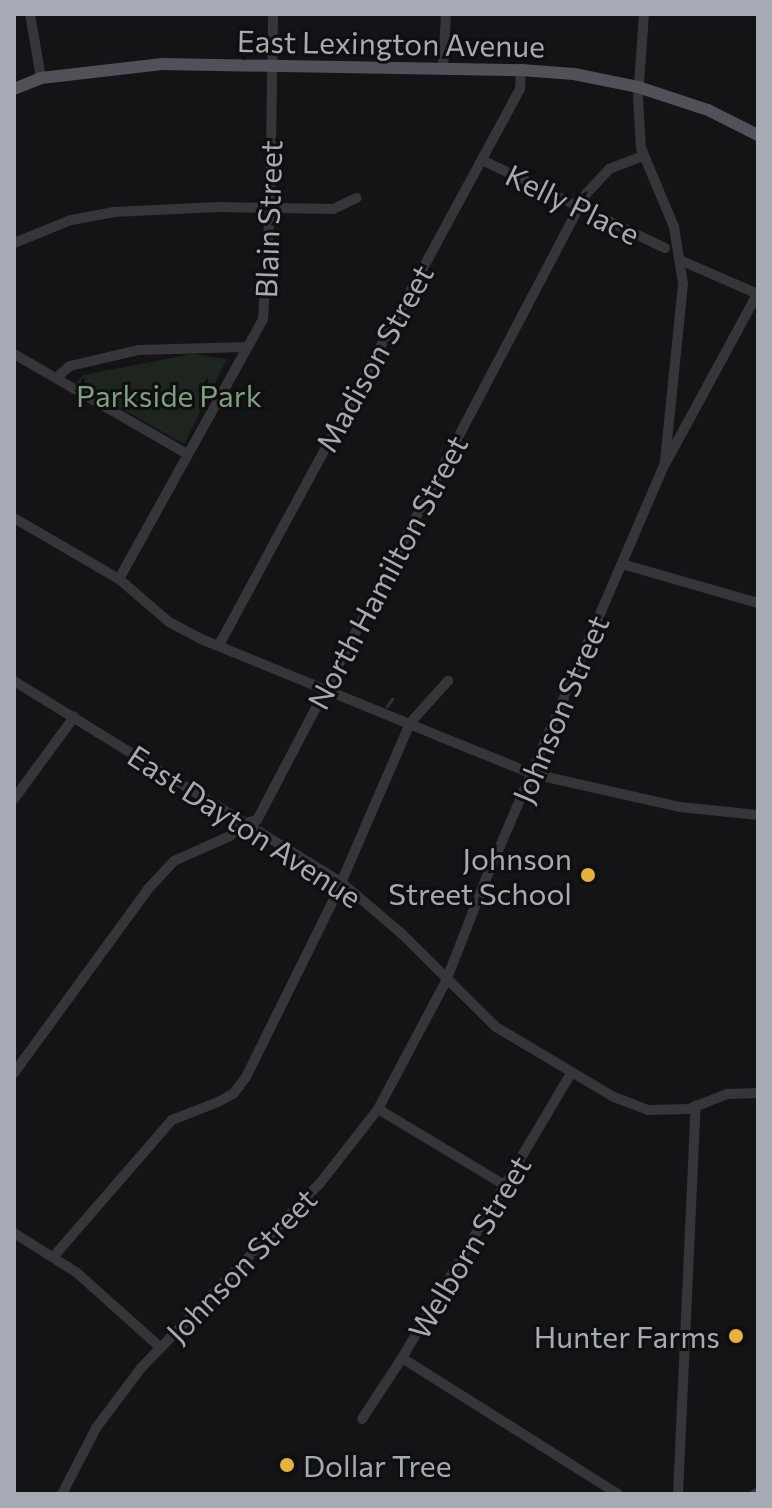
<!DOCTYPE html>
<html>
<head>
<meta charset="utf-8">
<style>
  body { margin:0 }
  #map { position:relative; width:772px; height:1508px; overflow:hidden; background:#141315; font-family:Commissioner,sans-serif }
  div>[style] { position:absolute }
  .green>* { inset:0; background:#1e251f }
  .stream>* { height:3px; margin:-1.5px; padding:0 1.5px; transform-origin:1.5px; border-radius:1.5px; background:#2d343a }
  .minor>* { height:10px; margin:-5px; padding:0 5px; transform-origin:5px; border-radius:5px; background:#35353a }
  .major>* { height:12px; margin:-6px; padding:0 6px; transform-origin:6px; border-radius:6px; background:#515259 }
  .dots>* { width:22px; height:22px; translate:-50% -50%; box-sizing:border-box; border:4px solid #0f0f10; border-radius:50% }
  span { translate:-50% -50%; white-space:nowrap; text-align:center; line-height:1.15; -webkit-text-stroke:6px #0f0f10; paint-order:stroke }
  .street-label { font-size:30px; color:#a6aab5 }
  .park-label { font-size:30px; color:#7e9e81 }
  .poi-label { font-size:30px; color:#a6aab5 }
  .right { translate:-100% -50%; text-align:right }
  .left { translate:0 -50%; text-align:left }
  .frame { position:absolute; inset:0; border:16px solid #a6aab5; pointer-events:none }
</style>
</head>
<body>
<div id="map">
  <div class="green">
    <div style="clip-path:polygon(192px 354px,227px 359px,184px 444px,76px 383px,83px 375px)"></div>
  </div>
  <div class="stream">
    <div style="left:387px;top:706px;width:9px;rotate:-54deg"></div>
  </div>
  <div class="minor">
    <div style="left:30px;top:14px;width:65px;rotate:80.2deg"></div>
    <div style="left:644px;top:14px;width:84px;rotate:94.1deg"></div>
    <div style="left:638px;top:98px;width:50px;rotate:86.6deg"></div>
    <div style="left:641px;top:148px;width:86px;rotate:67.3deg"></div>
    <div style="left:674px;top:227px;width:58px;rotate:81deg"></div>
    <div style="left:683px;top:284px;width:179px;rotate:95.8deg"></div>
    <div style="left:443px;top:68px;width:54px;rotate:-86.8deg"></div>
    <div style="left:482px;top:160px;width:203px;rotate:25.7deg"></div>
    <div style="left:14px;top:243px;width:61px;rotate:-22deg"></div>
    <div style="left:71px;top:220px;width:44px;rotate:-10.5deg"></div>
    <div style="left:114px;top:212px;width:105px;rotate:-2.7deg"></div>
    <div style="left:219px;top:207px;width:114px;rotate:1deg"></div>
    <div style="left:333px;top:209px;width:26px;rotate:-25deg"></div>
    <div style="left:682px;top:261px;width:83px;rotate:23.5deg"></div>
    <div style="left:14px;top:354px;width:200px;rotate:30deg"></div>
    <div style="left:56px;top:378px;width:18px;rotate:-41deg"></div>
    <div style="left:70px;top:366px;width:71px;rotate:-13.1deg"></div>
    <div style="left:139px;top:350px;width:107px;rotate:-1.6deg"></div>
    <div style="left:14px;top:518px;width:121px;rotate:30.2deg"></div>
    <div style="left:119px;top:579px;width:66px;rotate:40.7deg"></div>
    <div style="left:169px;top:622px;width:36px;rotate:28deg"></div>
    <div style="left:201px;top:639px;width:254px;rotate:22.2deg"></div>
    <div style="left:436px;top:735px;width:105px;rotate:21.9deg"></div>
    <div style="left:533px;top:774px;width:151px;rotate:12.7deg"></div>
    <div style="left:680px;top:807px;width:78px;rotate:5.9deg"></div>
    <div style="left:622px;top:564px;width:141px;rotate:16deg"></div>
    <div style="left:119px;top:579px;width:297px;rotate:-61deg"></div>
    <div style="left:263px;top:319px;width:110px;rotate:-86.4deg"></div>
    <div style="left:270px;top:209px;width:195px;rotate:-89.1deg"></div>
    <div style="left:219px;top:645px;width:632px;rotate:-61.57deg"></div>
    <div style="left:520px;top:89px;width:19px;rotate:-87deg"></div>
    <div style="left:14px;top:681px;width:384px;rotate:31.6deg"></div>
    <div style="left:341px;top:882px;width:80px;rotate:40.4deg"></div>
    <div style="left:402px;top:934px;width:132px;rotate:44.7deg"></div>
    <div style="left:496px;top:1027px;width:137px;rotate:30.7deg"></div>
    <div style="left:614px;top:1097px;width:36px;rotate:21deg"></div>
    <div style="left:648px;top:1110px;width:41px;rotate:-1.4deg"></div>
    <div style="left:689px;top:1109px;width:41px;rotate:-21.5deg"></div>
    <div style="left:727px;top:1094px;width:31px;rotate:-2deg"></div>
    <div style="left:14px;top:799px;width:102px;rotate:-53.8deg"></div>
    <div style="left:14px;top:1073px;width:228px;rotate:-53.9deg"></div>
    <div style="left:148px;top:889px;width:38px;rotate:-47deg"></div>
    <div style="left:174px;top:861px;width:61px;rotate:-24.1deg"></div>
    <div style="left:230px;top:836px;width:20px;rotate:-41deg"></div>
    <div style="left:245px;top:823px;width:12px;rotate:-14deg"></div>
    <div style="left:257px;top:820px;width:707px;rotate:-62.28deg"></div>
    <div style="left:586px;top:194px;width:34px;rotate:-47deg"></div>
    <div style="left:609px;top:169px;width:36px;rotate:-21deg"></div>
    <div style="left:378px;top:1109px;width:149px;rotate:31deg"></div>
    <div style="left:14px;top:1233px;width:73px;rotate:32.2deg"></div>
    <div style="left:76px;top:1272px;width:114px;rotate:41.8deg"></div>
    <div style="left:54px;top:1256px;width:180px;rotate:-49.1deg"></div>
    <div style="left:172px;top:1120px;width:49px;rotate:-21.4deg"></div>
    <div style="left:218px;top:1102px;width:18px;rotate:-29deg"></div>
    <div style="left:234px;top:1093px;width:20px;rotate:-53deg"></div>
    <div style="left:246px;top:1077px;width:199px;rotate:-63.7deg"></div>
    <div style="left:334px;top:899px;width:192px;rotate:-66.6deg"></div>
    <div style="left:410px;top:723px;width:57px;rotate:-47.9deg"></div>
    <div style="left:402px;top:1358px;width:255px;rotate:32.2deg"></div>
    <div style="left:362px;top:1419px;width:73px;rotate:-56.7deg"></div>
    <div style="left:402px;top:1358px;width:331px;rotate:-59.3deg"></div>
    <div style="left:62px;top:1494px;width:74px;rotate:-62.7deg"></div>
    <div style="left:96px;top:1428px;width:75px;rotate:-53.1deg"></div>
    <div style="left:141px;top:1368px;width:259px;rotate:-45.9deg"></div>
    <div style="left:321px;top:1182px;width:93px;rotate:-52deg"></div>
    <div style="left:378px;top:1109px;width:145px;rotate:-62deg"></div>
    <div style="left:446px;top:981px;width:107px;rotate:-68.7deg"></div>
    <div style="left:485px;top:881px;width:454px;rotate:-66.7deg"></div>
    <div style="left:665px;top:464px;width:195px;rotate:-61.5deg"></div>
    <div style="left:678px;top:1494px;width:389px;rotate:-87.4deg"></div>
    <div style="left:755px;top:1494px;width:3px;rotate:-18deg"></div>
  </div>
  <div class="major">
    <div style="left:14px;top:89px;width:29px;rotate:-22deg"></div>
    <div style="left:41px;top:78px;width:122px;rotate:-6.6deg"></div>
    <div style="left:162px;top:64px;width:359px;rotate:1deg"></div>
    <div style="left:521px;top:70px;width:53px;rotate:4.3deg"></div>
    <div style="left:574px;top:74px;width:65px;rotate:11.5deg"></div>
    <div style="left:638px;top:87px;width:74px;rotate:18.2deg"></div>
    <div style="left:708px;top:110px;width:56px;rotate:26.6deg"></div>
  </div>
  <div class="dots">
    <div style="left:588px;top:875px;background:#e6b23b"></div>
    <div style="left:736px;top:1336px;background:#e6b23b"></div>
    <div style="left:287px;top:1465px;background:#e6b23b"></div>
  </div>
  <div class="street-label">
    <span style="left:391px;top:43px;rotate:1deg">East Lexington Avenue</span>
    <span style="left:573px;top:204px;rotate:26deg">Kelly Place</span>
    <span style="left:268px;top:219px;rotate:-88deg">Blain Street</span>
    <span style="left:374px;top:358px;rotate:-61deg">Madison Street</span>
    <span style="left:387px;top:572px;rotate:-62deg">North Hamilton Street</span>
    <span style="left:560px;top:709px;rotate:-67deg">Johnson Street</span>
    <span style="left:245px;top:826px;rotate:33deg">East Dayton Avenue</span>
    <span style="left:469px;top:1247px;rotate:-59deg">Welborn Street</span>
    <span style="left:241px;top:1265px;rotate:-46deg">Johnson Street</span>
  </div>
  <div class="park-label">
    <span style="left:169px;top:395px">Parkside Park</span>
  </div>
  <div class="poi-label">
    <span class="right" style="left:572px;top:875px">Johnson<br>Street School</span>
    <span class="right" style="left:720px;top:1336px">Hunter Farms</span>
    <span class="left" style="left:303px;top:1465px">Dollar Tree</span>
  </div>
  <div class="frame"></div>
</div>
</body>
</html>
